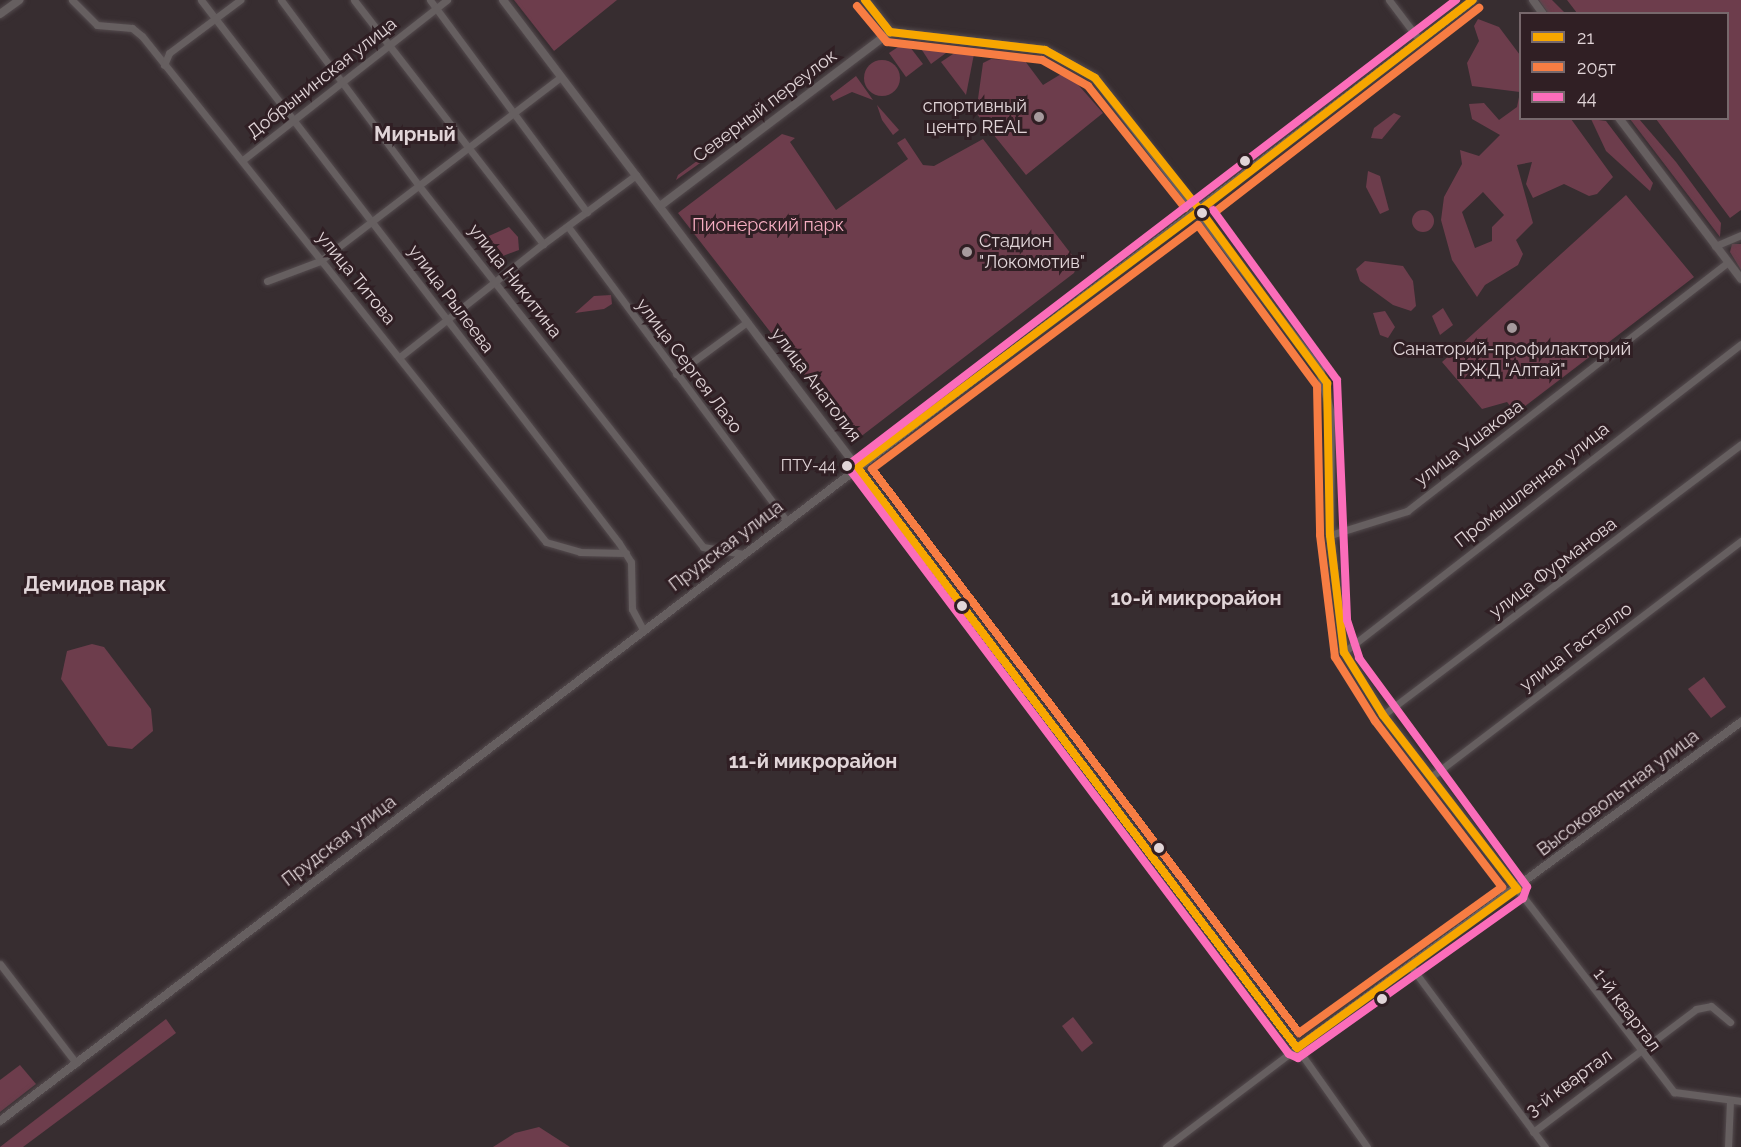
<!DOCTYPE html>
<html>
<head>
<meta charset="utf-8">
<style>
  body { margin:0 }
  #map { position:relative; width:1741px; height:1147px; overflow:hidden; background:#372d30; font-family:Raleway,sans-serif }
  div>[style] { position:absolute }
  .green>* { inset:0; background:#6d3d4c }
  .round { border-radius:50% }
  .roads { filter:drop-shadow(0 0 2px #544b4e) drop-shadow(0 0 2px #544b4e) }
  .minor>* { height:7px; margin:-3.5px; padding:0 3.5px; transform-origin:3.5px; border-radius:3.5px; background:#665f60 }
  .tertiary>* { height:8px; margin:-4px; padding:0 4px; transform-origin:4px; border-radius:4px; background:#665f60 }
  .bus-1>* { height:8px; margin:-4px; padding:0 4px; transform-origin:4px; border-radius:4px; background:#f7a600 }
  .bus-2>* { height:8px; margin:-4px; padding:0 4px; transform-origin:4px; border-radius:4px; background:#f77d43 }
  .bus-3>* { height:8px; margin:-4px; padding:0 4px; transform-origin:4px; border-radius:4px; background:#fb6dba }
  .dots>* { width:16px; height:16px; translate:-50% -50%; box-sizing:border-box; border:3px solid #301f24; border-radius:50% }
  span { translate:-50% -50%; white-space:nowrap; text-align:center; line-height:1.15; -webkit-text-stroke:6px #301f24; paint-order:stroke }
  .bus-label { font-size:16px; color:#e1d5d8 }
  .right { translate:-100% -50%; text-align:right }
  .street-label { font-size:18px; color:#e1d5d8 }
  .poi-label { font-size:18px; color:#e1d5d8 }
  .left { translate:0 -50%; text-align:left }
  .park-label { font-size:18px; color:#f6aec2 }
  .neighbourhood-label { font-size:20px; color:#e1d5d8; font-weight:700 }
  .legend { position:absolute; left:1519px; top:12px; width:210px; height:108px; box-sizing:border-box; background:#301f24; border:2px solid #77686c; margin:0; padding:8px 10px; list-style:none; font-size:18px; color:#e1d5d8 }
  .legend li { display:flex; align-items:center; gap:12px; height:30px }
  .legend b { width:30px; border:2px solid #77686c }
</style>
</head>
<body>
<div id="map">
  <div class="green">
    <div style="clip-path:polygon(514px 0,617px 0,554px 51px)"></div>
    <div style="clip-path:polygon(1539px 0,1552px 0,1565px 13px,1548px 13px)"></div>
    <div style="clip-path:polygon(1567px 0,1741px 0,1741px 210px,1730px 218px,1656px 119px,1728px 118px,1728px 14px,1577px 13px)"></div>
    <div style="clip-path:polygon(evenodd,1478px 19px,1499px 27px,1520px 55px,1520px 118px,1571px 119px,1613px 177px,1597px 194px,1589px 196px,1564px 184px,1533px 198px,1526px 184px,1532px 162px,1517px 165px,1533px 223px,1516px 240px,1523px 254px,1518px 265px,1485px 285px,1477px 297px,1452px 260px,1441px 220px,1444px 197px,1462px 164px,1460px 150px,1479px 156px,1500px 135px,1472px 119px,1469px 104px,1484px 103px,1499px 120px,1517px 107px,1520px 92px,1472px 86px,1467px 63px,1479px 41px,1474px 26px,1478px 19px,1483px 192px,1504px 215px,1492px 227px,1492px 241px,1475px 248px,1462px 212px,1483px 192px)"></div>
    <div style="clip-path:polygon(898px 47px,910px 47px,923px 64px,906px 77px,889px 53px)"></div>
    <div style="clip-path:polygon(920px 47px,950px 50px,931px 64px)"></div>
    <div style="clip-path:polygon(956px 52px,974px 54px,966px 95px,941px 62px)"></div>
    <div style="clip-path:polygon(991px 59px,1025px 61px,1043px 85px,1066px 71px,1103px 113px,1026px 175px,976px 113px,983px 63px)"></div>
    <div class="round" style="left:864px;top:60px;width:36px;height:36px"></div>
    <div style="clip-path:polygon(856px 76px,873px 100px,852px 92px,833px 101px,830px 96px)"></div>
    <div style="clip-path:polygon(877px 105px,899px 130px,893px 135px,882px 120px)"></div>
    <div style="clip-path:polygon(762px 113px,760px 121px,676px 180px,678px 175px)"></div>
    <div style="clip-path:polygon(1394px 113px,1401px 116px,1382px 139px,1371px 138px,1374px 128px)"></div>
    <div style="clip-path:polygon(1591px 119px,1606px 121px,1653px 183px,1650px 191px,1606px 151px)"></div>
    <div style="clip-path:polygon(1630px 119px,1639px 119px,1676px 162px,1721px 223px,1720px 237px)"></div>
    <div style="clip-path:polygon(782px 134px,795px 138px,790px 142px,836px 210px,908px 159px,897px 143px,905px 138px,923px 165px,934px 166px,983px 139px,1078px 263px,1074px 273px,855px 441px,678px 213px)"></div>
    <div style="clip-path:polygon(1368px 171px,1380px 176px,1389px 210px,1380px 214px,1366px 187px)"></div>
    <div style="clip-path:polygon(1626px 195px,1694px 277px,1516px 413px,1507px 402px,1482px 409px,1442px 362px)"></div>
    <div class="round" style="left:1412px;top:210px;width:22px;height:22px"></div>
    <div style="clip-path:polygon(509px 227px,518px 237px,519px 250px,492px 260px,483px 255px,482px 239px)"></div>
    <div style="clip-path:polygon(1732px 244px,1741px 244px,1741px 270px,1730px 252px)"></div>
    <div style="clip-path:polygon(1365px 261px,1403px 266px,1413px 281px,1416px 306px,1411px 311px,1393px 305px,1360px 281px,1356px 269px)"></div>
    <div style="clip-path:polygon(611px 295px,612px 304px,604px 309px,575px 313px,594px 296px)"></div>
    <div style="clip-path:polygon(1443px 308px,1453px 325px,1440px 335px,1432px 316px)"></div>
    <div style="clip-path:polygon(1385px 311px,1395px 327px,1388px 338px,1380px 335px,1373px 313px)"></div>
    <div style="clip-path:polygon(92px 644px,104px 647px,151px 709px,153px 731px,132px 749px,108px 746px,61px 679px,67px 651px)"></div>
    <div style="clip-path:polygon(1704px 677px,1726px 707px,1711px 718px,1688px 689px)"></div>
    <div style="clip-path:polygon(1073px 1017px,1093px 1043px,1082px 1052px,1062px 1026px)"></div>
    <div style="clip-path:polygon(166px 1019px,176px 1033px,23px 1147px,0 1147px)"></div>
    <div style="clip-path:polygon(20px 1065px,36px 1084px,0 1112px,0 1080px)"></div>
    <div style="clip-path:polygon(539px 1127px,570px 1147px,493px 1147px,515px 1133px)"></div>
  </div>
  <div class="roads">
    <div class="minor">
      <div style="left:72px;top:0;width:35px;rotate:45deg"></div>
      <div style="left:97px;top:25px;width:35px;rotate:5deg"></div>
      <div style="left:132px;top:28px;width:13px;rotate:39deg"></div>
      <div style="left:142px;top:36px;width:647px;rotate:51.4deg"></div>
      <div style="left:546px;top:542px;width:35px;rotate:16deg"></div>
      <div style="left:580px;top:552px;width:46px;rotate:1.2deg"></div>
      <div style="left:201px;top:0;width:685px;rotate:52.41deg"></div>
      <div style="left:619px;top:543px;width:22px;rotate:58deg"></div>
      <div style="left:631px;top:562px;width:47px;rotate:88.8deg"></div>
      <div style="left:632px;top:609px;width:24px;rotate:62deg"></div>
      <div style="left:281px;top:0;width:232px;rotate:53.4deg"></div>
      <div style="left:419px;top:186px;width:459px;rotate:51.8deg"></div>
      <div style="left:703px;top:547px;width:41px;rotate:9.9deg"></div>
      <div style="left:354px;top:0;width:309px;rotate:52.2deg"></div>
      <div style="left:543px;top:244px;width:116px;rotate:-36.6deg"></div>
      <div style="left:430px;top:0;width:264px;rotate:53.5deg"></div>
      <div style="left:1389px;top:0;width:51px;rotate:52.9deg"></div>
      <div style="left:164px;top:65px;width:13px;rotate:-67deg"></div>
      <div style="left:169px;top:53px;width:89px;rotate:-36.7deg"></div>
      <div style="left:244px;top:159px;width:258px;rotate:-38.1deg"></div>
      <div style="left:569px;top:228px;width:366px;rotate:53.4deg"></div>
      <div style="left:1715px;top:246px;width:28px;rotate:-23deg"></div>
      <div style="left:267px;top:281px;width:57px;rotate:-20.7deg"></div>
      <div style="left:320px;top:261px;width:303px;rotate:-37.4deg"></div>
      <div style="left:401px;top:356px;width:181px;rotate:-38.3deg"></div>
      <div style="left:676px;top:374px;width:88px;rotate:-36.2deg"></div>
      <div style="left:1330px;top:535px;width:81px;rotate:-17.3deg"></div>
      <div style="left:1407px;top:511px;width:406px;rotate:-37.8deg"></div>
      <div style="left:1344px;top:652px;width:502px;rotate:-37.8deg"></div>
      <div style="left:1383px;top:715px;width:449px;rotate:-37.1deg"></div>
      <div style="left:1431px;top:777px;width:390px;rotate:-37.3deg"></div>
      <div style="left:1517px;top:889px;width:257px;rotate:52.3deg"></div>
      <div style="left:1674px;top:1092px;width:68px;rotate:7.7deg"></div>
      <div style="left:0;top:964px;width:125px;rotate:52.5deg"></div>
      <div style="left:1412px;top:968px;width:223px;rotate:53.4deg"></div>
      <div style="left:1533px;top:1132px;width:204px;rotate:-37deg"></div>
      <div style="left:1696px;top:1009px;width:15px;rotate:-11deg"></div>
      <div style="left:1711px;top:1006px;width:25px;rotate:40deg"></div>
      <div style="left:1166px;top:1147px;width:164px;rotate:-37.1deg"></div>
      <div style="left:1297px;top:1048px;width:121px;rotate:54.7deg"></div>
      <div style="left:1728px;top:1147px;width:45px;rotate:-87.5deg"></div>
    </div>
    <div class="tertiary">
      <div style="left:503px;top:0;width:1315px;rotate:52.85deg"></div>
      <div style="left:1297px;top:1048px;width:551px;rotate:-36.29deg"></div>
      <div style="left:865px;top:0;width:41px;rotate:52deg"></div>
      <div style="left:890px;top:32px;width:156px;rotate:6.6deg"></div>
      <div style="left:1045px;top:50px;width:57px;rotate:29.2deg"></div>
      <div style="left:1095px;top:78px;width:369px;rotate:52.4deg"></div>
      <div style="left:1320px;top:370px;width:45px;rotate:76deg"></div>
      <div style="left:1331px;top:414px;width:121px;rotate:90.5deg"></div>
      <div style="left:1330px;top:535px;width:118px;rotate:83.2deg"></div>
      <div style="left:1344px;top:652px;width:74px;rotate:58.2deg"></div>
      <div style="left:1383px;top:715px;width:220px;rotate:52.4deg"></div>
      <div style="left:1533px;top:0;width:17px;rotate:54deg"></div>
      <div style="left:0;top:14px;width:24px;rotate:-36deg"></div>
      <div style="left:1619px;top:118px;width:202px;rotate:52.8deg"></div>
      <div style="left:660px;top:206px;width:288px;rotate:-37.1deg"></div>
      <div style="left:0;top:1121px;width:1851px;rotate:-37.27deg"></div>
    </div>
  </div>
  <div class="bus-1">
    <div style="left:865px;top:0;width:41px;rotate:52deg"></div>
    <div style="left:890px;top:32px;width:156px;rotate:6.6deg"></div>
    <div style="left:1045px;top:50px;width:57px;rotate:29.2deg"></div>
    <div style="left:1095px;top:78px;width:169px;rotate:51.5deg"></div>
    <div style="left:1200px;top:210px;width:215px;rotate:53.7deg"></div>
    <div style="left:1327px;top:383px;width:152px;rotate:88.9deg"></div>
    <div style="left:1330px;top:535px;width:118px;rotate:83.2deg"></div>
    <div style="left:1344px;top:652px;width:74px;rotate:58.2deg"></div>
    <div style="left:1383px;top:715px;width:220px;rotate:52.4deg"></div>
    <div style="left:1517px;top:889px;width:271px;rotate:144.1deg"></div>
    <div style="left:1297px;top:1048px;width:729px;rotate:-127.14deg"></div>
    <div style="left:857px;top:467px;width:429px;rotate:-36.8deg"></div>
    <div style="left:1200px;top:210px;width:344px;rotate:-37.6deg"></div>
  </div>
  <div class="bus-2">
    <div style="left:857px;top:6px;width:47px;rotate:50.2deg"></div>
    <div style="left:887px;top:42px;width:156px;rotate:6.6deg"></div>
    <div style="left:1042px;top:60px;width:53px;rotate:29.5deg"></div>
    <div style="left:1088px;top:86px;width:156px;rotate:51.5deg"></div>
    <div style="left:1215px;top:212px;width:334px;rotate:-37.7deg"></div>
    <div style="left:1198px;top:225px;width:200px;rotate:53.5deg"></div>
    <div style="left:1317px;top:386px;width:149px;rotate:88.8deg"></div>
    <div style="left:1320px;top:535px;width:123px;rotate:83deg"></div>
    <div style="left:1335px;top:657px;width:75px;rotate:58deg"></div>
    <div style="left:1375px;top:721px;width:209px;rotate:52.6deg"></div>
    <div style="left:1502px;top:887px;width:250px;rotate:144.3deg"></div>
    <div style="left:1299px;top:1033px;width:707px;rotate:-127.13deg"></div>
    <div style="left:872px;top:469px;width:407px;rotate:-36.8deg"></div>
  </div>
  <div class="bus-3">
    <div style="left:1213px;top:210px;width:210px;rotate:53.9deg"></div>
    <div style="left:1337px;top:380px;width:240px;rotate:87.6deg"></div>
    <div style="left:1347px;top:620px;width:40px;rotate:72deg"></div>
    <div style="left:1359px;top:658px;width:284px;rotate:53.7deg"></div>
    <div style="left:1527px;top:887px;width:12px;rotate:110deg"></div>
    <div style="left:1523px;top:898px;width:276px;rotate:144.6deg"></div>
    <div style="left:1298px;top:1058px;width:10px;rotate:-156deg"></div>
    <div style="left:1289px;top:1054px;width:736px;rotate:-126.93deg"></div>
    <div style="left:847px;top:466px;width:767px;rotate:-37.42deg"></div>
  </div>
  <div class="dots">
    <div style="left:1039px;top:117px;background:#a69a9d"></div>
    <div style="left:1245px;top:161px;background:#e1d5d8"></div>
    <div style="left:1202px;top:213px;background:#e1d5d8"></div>
    <div style="left:967px;top:252px;background:#a69a9d"></div>
    <div style="left:1512px;top:328px;background:#a69a9d"></div>
    <div style="left:847px;top:466px;background:#e1d5d8"></div>
    <div style="left:962px;top:606px;background:#e1d5d8"></div>
    <div style="left:1159px;top:848px;background:#e1d5d8"></div>
    <div style="left:1382px;top:999px;background:#e1d5d8"></div>
  </div>
  <div class="bus-label">
    <span class="right" style="left:836px;top:466px">ПТУ-44</span>
  </div>
  <div class="street-label">
    <span style="left:322px;top:78px;rotate:-38deg">Добрынинская улица</span>
    <span style="left:765px;top:106px;rotate:-37deg">Северный переулок</span>
    <span style="left:356px;top:278px;rotate:51deg">улица Титова</span>
    <span style="left:515px;top:281px;rotate:52deg">улица Никитина</span>
    <span style="left:451px;top:299px;rotate:53deg">улица Рылеева</span>
    <span style="left:689px;top:366px;rotate:53deg">улица Сергея Лазо</span>
    <span style="left:816px;top:385px;rotate:53deg">улица Анатолия</span>
    <span style="left:1469px;top:443px;rotate:-37deg">улица Ушакова</span>
    <span style="left:1532px;top:485px;rotate:-38deg">Промышленная улица</span>
    <span style="left:726px;top:546px;rotate:-37deg">Прудская улица</span>
    <span style="left:1553px;top:568px;rotate:-37deg">улица Фурманова</span>
    <span style="left:1576px;top:647px;rotate:-37deg">улица Гастелло</span>
    <span style="left:1618px;top:793px;rotate:-37deg">Высоковольтная улица</span>
    <span style="left:339px;top:841px;rotate:-37deg">Прудская улица</span>
    <span style="left:1627px;top:1010px;rotate:53deg">1-й квартал</span>
    <span style="left:1569px;top:1083px;rotate:-36deg">3-й квартал</span>
  </div>
  <div class="poi-label">
    <span class="right" style="left:1027px;top:117px">спортивный<br>центр REAL</span>
    <span class="left" style="left:979px;top:252px">Стадион<br>"Локомотив"</span>
    <span style="left:1512px;top:360px">Санаторий-профилакторий<br>РЖД "Алтай"</span>
  </div>
  <div class="park-label">
    <span style="left:768px;top:225px">Пионерский парк</span>
  </div>
  <div class="neighbourhood-label">
    <span style="left:415px;top:134px">Мирный</span>
    <span style="left:95px;top:584px">Демидов парк</span>
    <span style="left:1196px;top:598px">10-й микрорайон</span>
    <span style="left:813px;top:761px">11-й микрорайон</span>
  </div>
  <ul class="legend">
  <li><b style="height:8px;background:#f7a600"></b>21</li>
  <li><b style="height:8px;background:#f77d43"></b>205т</li>
  <li><b style="height:8px;background:#fb6dba"></b>44</li>
  </ul>
</div>
</body>
</html>
